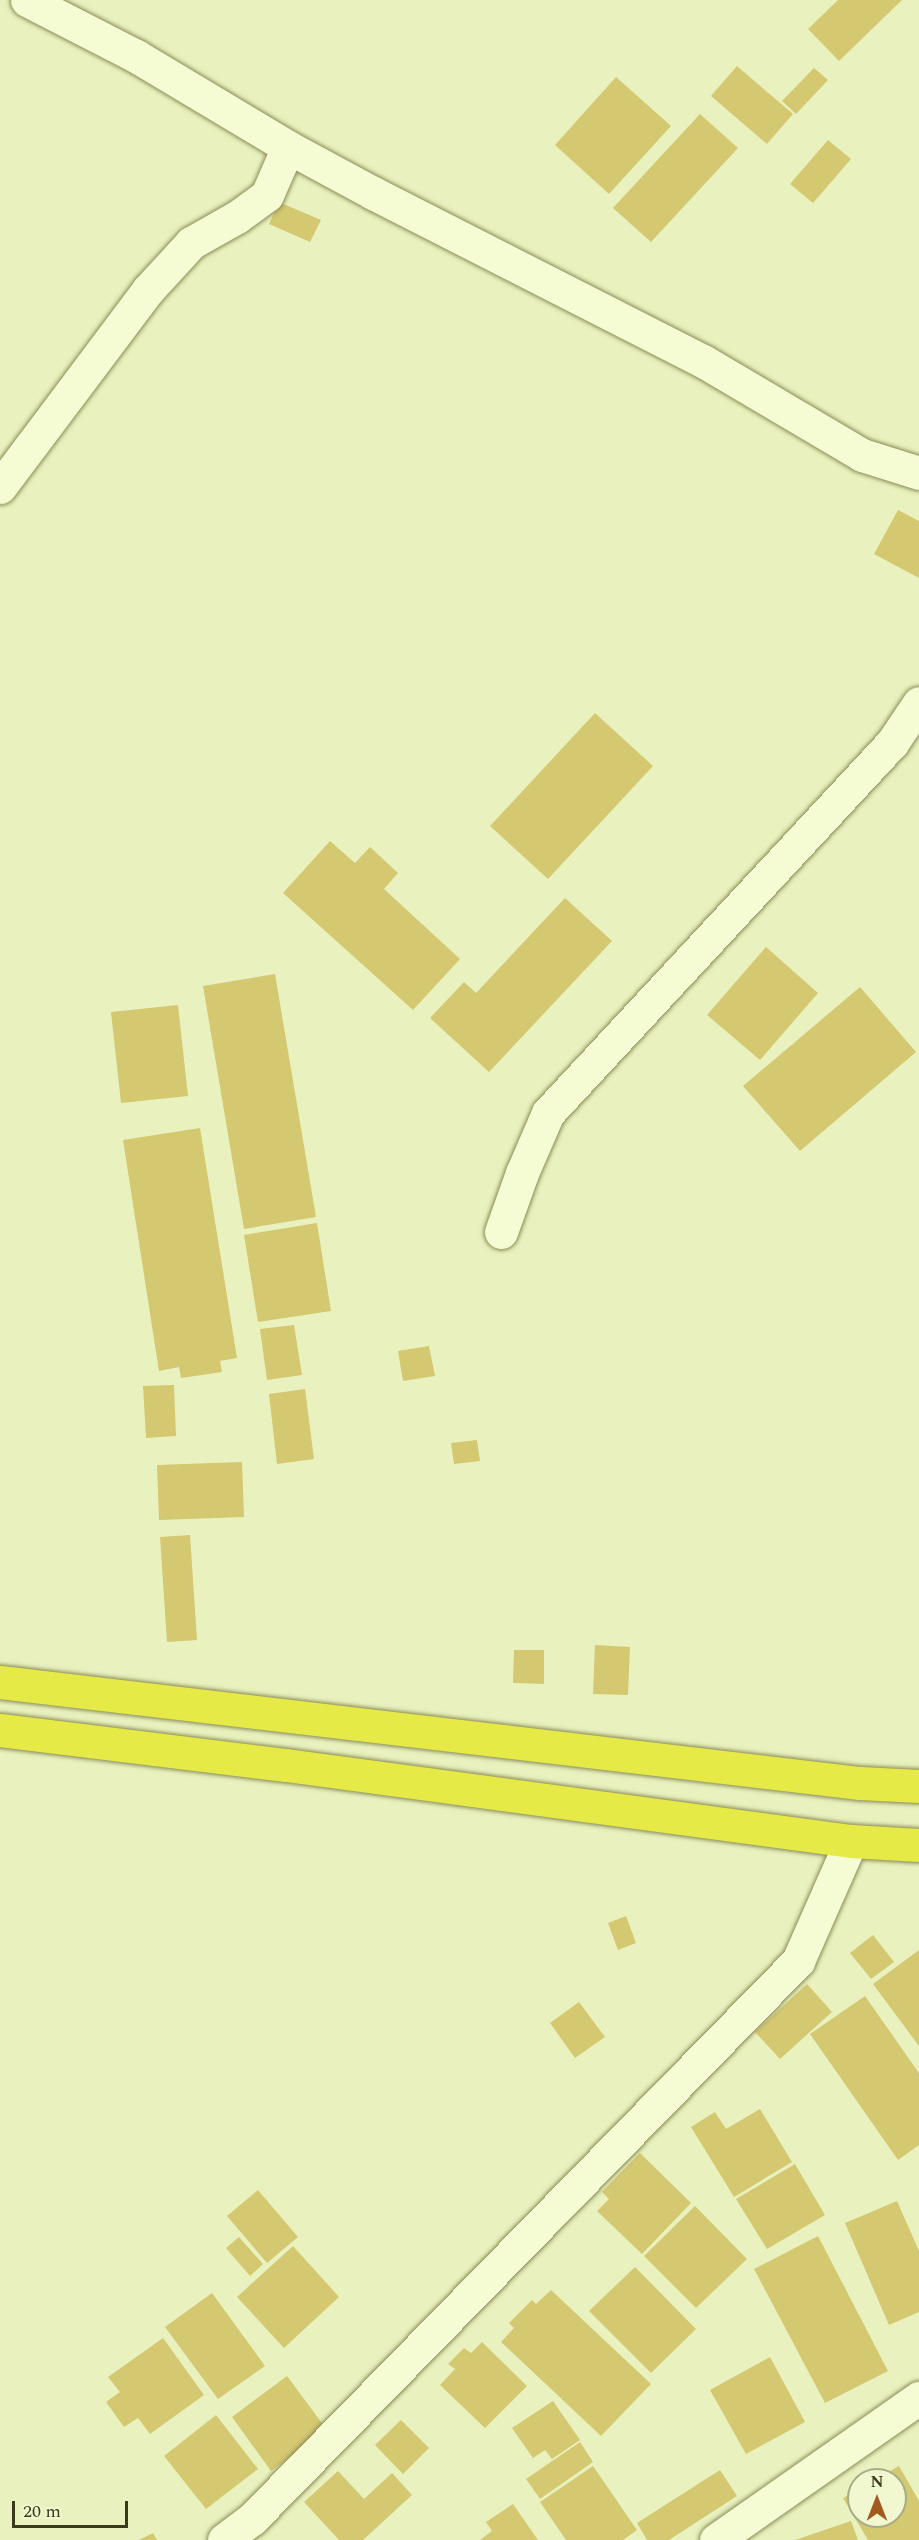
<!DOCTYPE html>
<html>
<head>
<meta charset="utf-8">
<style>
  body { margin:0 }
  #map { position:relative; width:919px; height:2540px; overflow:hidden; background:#e9f2bf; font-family:Spectral,serif }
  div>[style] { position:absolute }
  .building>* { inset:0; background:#d4c871 }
  .roads { filter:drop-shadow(0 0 2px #8c8c56) drop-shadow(0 0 2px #8c8c56) }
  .minor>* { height:33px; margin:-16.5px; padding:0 16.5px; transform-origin:16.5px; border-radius:16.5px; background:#f5fcd3 }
  .highway>* { height:33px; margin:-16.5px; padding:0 16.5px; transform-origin:16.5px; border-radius:16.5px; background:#e5ea47 }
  span { translate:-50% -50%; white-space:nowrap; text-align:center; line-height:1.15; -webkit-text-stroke:4.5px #f1f8cf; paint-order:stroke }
  .north { position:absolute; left:847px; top:2468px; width:60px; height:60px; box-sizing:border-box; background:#f1f8cf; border:2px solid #a8ac87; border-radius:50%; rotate:0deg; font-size:16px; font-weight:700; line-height:24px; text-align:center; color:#3a391c }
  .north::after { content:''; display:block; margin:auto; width:21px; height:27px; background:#a15b20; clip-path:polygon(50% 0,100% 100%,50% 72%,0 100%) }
  .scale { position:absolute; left:12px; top:2501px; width:116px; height:27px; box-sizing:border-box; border:3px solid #3a391c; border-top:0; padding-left:8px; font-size:18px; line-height:21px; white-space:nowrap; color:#3a391c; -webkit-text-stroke:4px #f1f8cf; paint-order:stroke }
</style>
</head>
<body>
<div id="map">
  <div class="building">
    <div style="clip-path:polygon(838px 0,902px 0,839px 61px,808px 29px)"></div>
    <div style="clip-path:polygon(737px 66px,793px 114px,767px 144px,711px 96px)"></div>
    <div style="clip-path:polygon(814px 68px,828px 80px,796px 114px,782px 101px)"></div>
    <div style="clip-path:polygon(616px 77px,671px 126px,609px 194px,555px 145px)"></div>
    <div style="clip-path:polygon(700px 114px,738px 148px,651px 242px,613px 208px)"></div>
    <div style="clip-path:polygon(828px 140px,851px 159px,813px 203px,790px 184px)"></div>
    <div style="clip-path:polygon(279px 202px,321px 220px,310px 242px,269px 224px)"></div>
    <div style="clip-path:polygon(898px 510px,919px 521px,919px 578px,874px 554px)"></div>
    <div style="clip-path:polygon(595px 713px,653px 766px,548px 879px,490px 826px)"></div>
    <div style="clip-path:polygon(330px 841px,355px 863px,370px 847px,398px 873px,384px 889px,460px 959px,413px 1010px,283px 893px)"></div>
    <div style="clip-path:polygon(565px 898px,612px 941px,489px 1072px,430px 1018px,464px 982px,476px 993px)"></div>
    <div style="clip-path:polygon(766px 947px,818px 993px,760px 1060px,707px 1015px)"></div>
    <div style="clip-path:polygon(275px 974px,316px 1217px,244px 1229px,203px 986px)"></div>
    <div style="clip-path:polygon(860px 987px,916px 1052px,800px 1151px,743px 1086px)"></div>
    <div style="clip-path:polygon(178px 1005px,188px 1096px,121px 1103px,111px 1012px)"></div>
    <div style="clip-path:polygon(200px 1128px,237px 1358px,220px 1361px,222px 1372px,181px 1378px,179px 1367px,159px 1371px,123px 1140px)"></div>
    <div style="clip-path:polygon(317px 1223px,331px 1311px,258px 1322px,244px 1235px)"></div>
    <div style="clip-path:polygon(294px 1325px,302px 1375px,267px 1380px,260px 1329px)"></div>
    <div style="clip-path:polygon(429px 1346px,435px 1376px,403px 1381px,398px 1351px)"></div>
    <div style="clip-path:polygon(174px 1385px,176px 1436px,146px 1438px,143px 1386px)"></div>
    <div style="clip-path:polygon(305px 1389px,314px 1459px,277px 1464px,269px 1394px)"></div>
    <div style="clip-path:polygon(477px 1440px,480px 1461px,454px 1464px,451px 1443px)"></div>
    <div style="clip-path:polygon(242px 1462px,244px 1517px,159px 1520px,157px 1465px)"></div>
    <div style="clip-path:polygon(190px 1535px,197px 1640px,167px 1642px,160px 1537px)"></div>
    <div style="clip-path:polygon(595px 1645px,630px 1647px,628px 1695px,593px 1694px)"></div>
    <div style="clip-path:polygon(514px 1650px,544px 1650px,544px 1684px,513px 1683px)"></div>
    <div style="clip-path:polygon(626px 1916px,636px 1943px,618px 1950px,608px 1923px)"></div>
    <div style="clip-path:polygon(873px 1935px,894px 1962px,871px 1979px,850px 1953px)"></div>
    <div style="clip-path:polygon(919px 1950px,919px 2046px,873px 1984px)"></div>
    <div style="clip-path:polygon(807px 1984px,832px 2012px,780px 2059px,755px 2032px)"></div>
    <div style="clip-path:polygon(865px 1996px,919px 2073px,919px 2145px,898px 2160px,810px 2034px)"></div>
    <div style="clip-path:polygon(579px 2002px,605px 2037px,575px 2058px,550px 2023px)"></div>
    <div style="clip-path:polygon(760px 2109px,792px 2162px,734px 2197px,691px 2127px,715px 2112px,726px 2129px)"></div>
    <div style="clip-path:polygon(640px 2153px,691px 2203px,642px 2254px,597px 2211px,609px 2199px,602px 2192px)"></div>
    <div style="clip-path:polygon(795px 2164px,825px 2215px,767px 2249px,736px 2199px)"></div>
    <div style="clip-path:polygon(258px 2190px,298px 2237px,267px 2263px,227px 2216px)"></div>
    <div style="clip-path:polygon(897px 2201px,919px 2251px,919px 2312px,889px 2325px,845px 2223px)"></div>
    <div style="clip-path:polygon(695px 2206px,747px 2259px,696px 2308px,644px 2256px)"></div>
    <div style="clip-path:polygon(818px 2236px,888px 2371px,825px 2403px,754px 2269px)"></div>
    <div style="clip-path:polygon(239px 2237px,263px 2264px,250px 2276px,226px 2248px)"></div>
    <div style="clip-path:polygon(293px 2246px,339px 2297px,284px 2348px,237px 2297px)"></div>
    <div style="clip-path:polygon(635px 2267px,696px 2329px,651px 2373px,589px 2311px)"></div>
    <div style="clip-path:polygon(551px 2290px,651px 2384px,601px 2436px,501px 2342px,514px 2328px,509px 2323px,532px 2300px,536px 2304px)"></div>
    <div style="clip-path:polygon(212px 2293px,265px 2366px,218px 2399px,165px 2327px)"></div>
    <div style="clip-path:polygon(163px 2338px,204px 2395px,150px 2434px,138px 2418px,124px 2427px,106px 2402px,120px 2392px,108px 2377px)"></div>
    <div style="clip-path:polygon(482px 2342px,527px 2386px,485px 2428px,440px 2385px,455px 2369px,448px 2364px,464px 2348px,471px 2353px)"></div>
    <div style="clip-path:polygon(770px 2357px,805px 2422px,746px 2454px,710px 2390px)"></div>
    <div style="clip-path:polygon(287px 2376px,327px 2430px,271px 2471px,232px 2417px)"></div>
    <div style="clip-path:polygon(553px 2401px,580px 2440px,552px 2459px,545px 2450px,533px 2458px,512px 2428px)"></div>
    <div style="clip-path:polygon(216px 2415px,258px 2469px,206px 2509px,164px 2456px)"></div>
    <div style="clip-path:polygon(401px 2420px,429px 2448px,403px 2474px,375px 2445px)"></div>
    <div style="clip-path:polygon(580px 2442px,593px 2462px,540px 2499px,526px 2479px)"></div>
    <div style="clip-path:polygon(593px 2466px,637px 2530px,623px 2540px,566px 2540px,540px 2502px)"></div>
    <div style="clip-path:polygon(899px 2466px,919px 2501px,919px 2540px,868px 2540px,843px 2498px,859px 2489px,859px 2516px,895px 2516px,895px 2480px,874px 2480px)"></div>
    <div style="clip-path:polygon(720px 2470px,737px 2496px,669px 2540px,647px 2540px,637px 2523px)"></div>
    <div style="clip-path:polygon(338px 2471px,364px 2499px,392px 2473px,412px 2495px,363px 2540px,339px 2540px,304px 2502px)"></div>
    <div style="clip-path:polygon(513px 2504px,538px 2540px,480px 2540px,492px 2531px,486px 2522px)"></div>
    <div style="clip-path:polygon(851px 2521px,858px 2540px,795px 2540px)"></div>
    <div style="clip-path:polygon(153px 2533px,157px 2540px,139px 2540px)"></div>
  </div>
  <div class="roads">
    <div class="minor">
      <div style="left:27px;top:0;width:123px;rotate:27.2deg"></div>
      <div style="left:136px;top:56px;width:177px;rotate:30.9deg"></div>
      <div style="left:288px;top:147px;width:97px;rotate:28.4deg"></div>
      <div style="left:373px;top:193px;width:370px;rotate:27deg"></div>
      <div style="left:703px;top:361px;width:185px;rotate:30.6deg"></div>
      <div style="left:862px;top:455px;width:60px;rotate:17.5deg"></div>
      <div style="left:0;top:487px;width:246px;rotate:-53.1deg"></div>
      <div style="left:148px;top:290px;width:64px;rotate:-47.5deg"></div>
      <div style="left:191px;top:243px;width:53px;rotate:-29.5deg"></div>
      <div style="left:237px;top:217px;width:37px;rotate:-36deg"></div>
      <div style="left:267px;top:195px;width:52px;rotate:-66.4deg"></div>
      <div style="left:501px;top:1232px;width:63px;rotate:-70.4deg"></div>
      <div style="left:522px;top:1173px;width:65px;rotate:-66.6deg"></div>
      <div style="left:548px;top:1113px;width:505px;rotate:-47.09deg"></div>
      <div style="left:892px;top:743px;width:48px;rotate:-56deg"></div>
      <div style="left:224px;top:2540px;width:35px;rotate:-37deg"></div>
      <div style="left:252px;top:2519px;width:781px;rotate:-45.62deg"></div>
      <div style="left:798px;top:1961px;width:131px;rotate:-66.2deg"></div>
      <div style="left:716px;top:2540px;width:248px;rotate:-35deg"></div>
    </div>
    <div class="highway">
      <div style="left:0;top:1682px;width:866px;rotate:6.7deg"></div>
      <div style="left:860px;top:1783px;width:59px;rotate:2.9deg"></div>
      <div style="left:0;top:1730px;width:288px;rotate:7deg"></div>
      <div style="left:286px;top:1765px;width:570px;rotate:7.66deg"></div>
      <div style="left:851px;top:1841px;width:68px;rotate:3.4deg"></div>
    </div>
  </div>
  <div class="north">N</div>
  <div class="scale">20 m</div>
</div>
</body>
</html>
